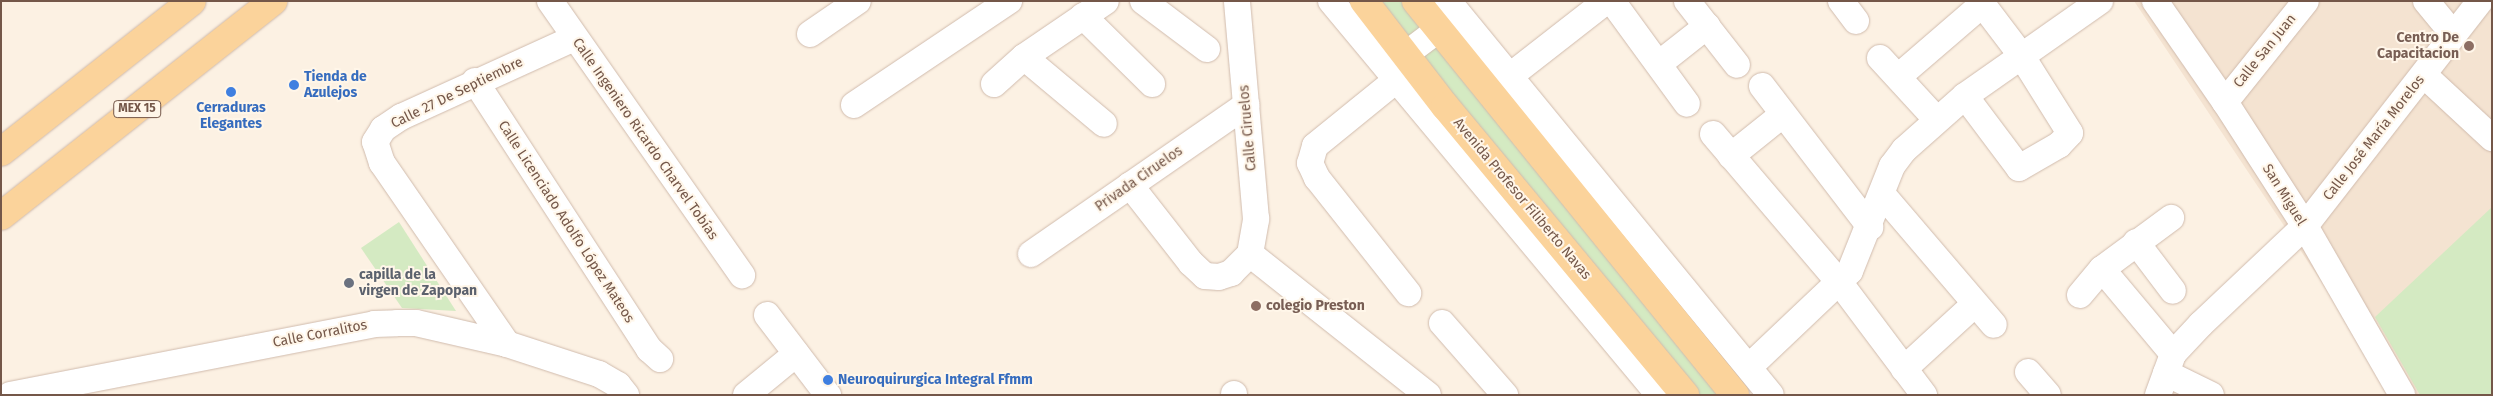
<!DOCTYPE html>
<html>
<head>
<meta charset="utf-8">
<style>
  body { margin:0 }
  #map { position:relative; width:2493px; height:396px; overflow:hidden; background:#fcf1e3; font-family:"Fira Sans",sans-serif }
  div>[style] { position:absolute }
  .residential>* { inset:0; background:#f4e3d1 }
  .green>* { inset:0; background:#d4eac2 }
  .roads { filter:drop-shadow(0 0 1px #d0bbad) drop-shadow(0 0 1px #d0bbad) }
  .minor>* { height:26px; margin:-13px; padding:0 13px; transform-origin:13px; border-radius:13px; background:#fff }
  .major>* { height:28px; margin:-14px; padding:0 14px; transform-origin:14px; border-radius:14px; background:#fbd39b }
  .dots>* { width:14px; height:14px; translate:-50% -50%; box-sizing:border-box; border:2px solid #fff6e9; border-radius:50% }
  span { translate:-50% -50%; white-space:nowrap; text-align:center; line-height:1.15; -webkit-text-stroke:4px #fff6e9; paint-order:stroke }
  .shield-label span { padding:1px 4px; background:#fff6e9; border:1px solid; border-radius:4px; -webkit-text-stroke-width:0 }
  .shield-label { font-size:12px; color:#745749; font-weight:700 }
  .education-label { font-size:14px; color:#785e54; font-weight:700 }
  .right { translate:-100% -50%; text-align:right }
  .left { translate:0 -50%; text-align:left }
  .street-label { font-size:14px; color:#745749 }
  .shop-label { font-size:14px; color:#366cbe; font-weight:700 }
  .worship-label { font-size:14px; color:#5b616d; font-weight:700 }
  .frame { position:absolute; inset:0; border:2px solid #745749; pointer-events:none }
</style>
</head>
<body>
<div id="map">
  <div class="residential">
    <div style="clip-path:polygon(2134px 1px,2492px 1px,2492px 395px,2397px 395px)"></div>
  </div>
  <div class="green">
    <div style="clip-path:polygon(1368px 1px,1404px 1px,1422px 23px,1420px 31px,1406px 41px)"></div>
    <div style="clip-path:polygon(1441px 44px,1726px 395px,1691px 395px,1421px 61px,1427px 50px)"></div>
    <div style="clip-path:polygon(2492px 207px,2492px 395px,2420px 395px,2375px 317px)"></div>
    <div style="clip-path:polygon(399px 222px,456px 311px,402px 308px,361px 248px)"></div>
  </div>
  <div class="roads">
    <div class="minor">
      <div style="left:550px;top:1px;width:335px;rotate:55deg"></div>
      <div style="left:1143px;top:1px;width:80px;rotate:36.9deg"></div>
      <div style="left:1331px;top:1px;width:513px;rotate:50.22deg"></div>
      <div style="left:1448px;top:1px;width:509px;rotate:50.66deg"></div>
      <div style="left:1612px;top:1px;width:127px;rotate:53.9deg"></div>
      <div style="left:1687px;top:1px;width:81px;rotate:52deg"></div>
      <div style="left:1841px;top:1px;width:25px;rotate:53deg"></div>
      <div style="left:2155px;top:1px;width:123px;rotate:55.3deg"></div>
      <div style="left:2225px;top:102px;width:148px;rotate:57.2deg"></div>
      <div style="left:2305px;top:226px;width:195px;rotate:60.1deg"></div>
      <div style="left:2426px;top:1px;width:44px;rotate:50.5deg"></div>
      <div style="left:1083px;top:16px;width:97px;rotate:44.6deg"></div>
      <div style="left:810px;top:34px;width:58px;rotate:-34.5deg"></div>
      <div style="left:1406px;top:54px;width:41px;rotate:-37.1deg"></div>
      <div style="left:1024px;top:57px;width:104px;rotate:39.9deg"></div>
      <div style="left:1880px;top:58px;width:83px;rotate:47.4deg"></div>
      <div style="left:1660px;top:63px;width:60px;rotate:-38.2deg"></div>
      <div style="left:2424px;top:75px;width:93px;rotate:42.8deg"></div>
      <div style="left:1510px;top:76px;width:122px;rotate:-38deg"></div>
      <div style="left:1898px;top:77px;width:112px;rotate:-40.7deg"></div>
      <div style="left:475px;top:81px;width:320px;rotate:57deg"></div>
      <div style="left:649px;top:349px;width:15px;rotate:42deg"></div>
      <div style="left:1395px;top:81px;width:103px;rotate:140.9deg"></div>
      <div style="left:1315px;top:146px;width:18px;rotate:106deg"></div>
      <div style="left:1310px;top:163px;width:17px;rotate:65deg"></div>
      <div style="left:1317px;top:178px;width:147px;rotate:51.6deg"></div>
      <div style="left:994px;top:84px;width:40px;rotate:-42deg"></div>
      <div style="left:1024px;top:57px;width:99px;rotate:-34.3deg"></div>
      <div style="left:1762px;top:86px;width:178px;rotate:52.5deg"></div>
      <div style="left:1965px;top:96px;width:90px;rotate:53.1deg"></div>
      <div style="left:2019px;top:168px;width:46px;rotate:-29.9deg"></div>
      <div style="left:2059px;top:145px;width:16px;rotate:-47deg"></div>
      <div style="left:2070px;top:133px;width:92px;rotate:-122.1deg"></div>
      <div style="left:2021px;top:55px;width:68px;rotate:-127.2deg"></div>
      <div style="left:2225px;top:102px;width:129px;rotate:-51.3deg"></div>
      <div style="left:854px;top:105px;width:187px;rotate:-33.9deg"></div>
      <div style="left:1713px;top:134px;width:196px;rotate:49.6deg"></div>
      <div style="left:1840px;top:283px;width:140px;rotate:53.1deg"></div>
      <div style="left:1731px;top:156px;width:65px;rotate:-38.8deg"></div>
      <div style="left:1130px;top:185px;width:99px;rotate:52deg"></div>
      <div style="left:1191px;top:263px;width:19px;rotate:43deg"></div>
      <div style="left:1205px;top:276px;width:14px;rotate:4deg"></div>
      <div style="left:1219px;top:277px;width:13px;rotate:-18deg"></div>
      <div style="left:1231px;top:273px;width:27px;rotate:-45deg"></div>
      <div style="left:1250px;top:254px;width:36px;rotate:-80deg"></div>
      <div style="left:1256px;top:219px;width:219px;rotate:-95deg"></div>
      <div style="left:1882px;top:194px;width:172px;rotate:49.5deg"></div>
      <div style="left:2136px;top:242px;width:61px;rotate:52.9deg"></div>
      <div style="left:1031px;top:254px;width:262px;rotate:-34.7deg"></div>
      <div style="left:1250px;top:254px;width:227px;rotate:38.4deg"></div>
      <div style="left:2102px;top:269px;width:111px;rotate:50.1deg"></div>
      <div style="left:2080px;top:295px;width:34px;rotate:-50deg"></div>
      <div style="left:2102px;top:269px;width:86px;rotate:-36.5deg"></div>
      <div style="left:767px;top:315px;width:101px;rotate:52.7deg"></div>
      <div style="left:1442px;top:323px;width:96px;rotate:48.8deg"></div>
      <div style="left:507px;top:344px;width:220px;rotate:-124.6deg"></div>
      <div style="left:382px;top:163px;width:22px;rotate:-108deg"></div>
      <div style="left:375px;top:142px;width:15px;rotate:-58deg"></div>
      <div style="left:383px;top:129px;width:22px;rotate:-34deg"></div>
      <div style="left:401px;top:117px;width:190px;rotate:-24.5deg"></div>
      <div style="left:1749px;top:367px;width:139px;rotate:-43.5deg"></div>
      <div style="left:1850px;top:271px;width:113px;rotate:-68.2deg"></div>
      <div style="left:1892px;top:166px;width:20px;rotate:-53deg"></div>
      <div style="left:1904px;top:150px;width:81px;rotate:-41.5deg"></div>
      <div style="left:1965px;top:96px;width:165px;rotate:-35.1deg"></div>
      <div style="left:1904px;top:369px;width:96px;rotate:-42.5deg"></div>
      <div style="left:2028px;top:372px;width:30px;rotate:49deg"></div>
      <div style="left:2166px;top:373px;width:50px;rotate:26.1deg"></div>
      <div style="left:1234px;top:394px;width:1px;rotate:90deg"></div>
      <div style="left:10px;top:395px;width:371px;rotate:-11deg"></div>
      <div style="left:374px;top:324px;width:23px;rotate:-2deg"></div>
      <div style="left:397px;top:323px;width:19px"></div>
      <div style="left:416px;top:323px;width:93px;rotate:13deg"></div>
      <div style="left:507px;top:344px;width:97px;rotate:18.1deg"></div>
      <div style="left:599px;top:374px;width:22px;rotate:30deg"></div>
      <div style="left:618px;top:385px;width:13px;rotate:51deg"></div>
      <div style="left:746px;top:395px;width:65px;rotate:-39.4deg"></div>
      <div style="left:2158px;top:395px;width:44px;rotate:-69.9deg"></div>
      <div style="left:2173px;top:354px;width:41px;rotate:-47deg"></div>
      <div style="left:2201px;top:324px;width:143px;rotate:-43.3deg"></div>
      <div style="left:2305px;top:226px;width:285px;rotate:-52.1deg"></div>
    </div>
    <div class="major">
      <div style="left:1364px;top:1px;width:133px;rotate:52.4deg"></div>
      <div style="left:1445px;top:106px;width:376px;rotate:50.3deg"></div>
      <div style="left:1416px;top:1px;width:507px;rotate:51deg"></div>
      <div style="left:1px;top:152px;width:243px;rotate:-38.3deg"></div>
      <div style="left:1px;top:216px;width:347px;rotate:-38.3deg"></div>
    </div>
  </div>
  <div class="dots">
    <div style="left:2469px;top:46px;background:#8d6e63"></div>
    <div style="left:294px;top:85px;background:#3f7fe0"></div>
    <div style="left:231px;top:92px;background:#3f7fe0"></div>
    <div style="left:349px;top:283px;background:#6b7280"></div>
    <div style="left:1256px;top:306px;background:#8d6e63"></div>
    <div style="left:828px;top:380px;background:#3f7fe0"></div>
  </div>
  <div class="shield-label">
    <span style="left:137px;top:109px">MEX 15</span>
  </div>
  <div class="education-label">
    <span class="right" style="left:2459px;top:46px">Centro De<br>Capacitacion</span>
    <span class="left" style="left:1266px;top:306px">colegio Preston</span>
  </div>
  <div class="street-label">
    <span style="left:2265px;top:51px;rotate:-51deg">Calle San Juan</span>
    <span style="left:457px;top:93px;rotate:-26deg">Calle 27 De Septiembre</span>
    <span style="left:1248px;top:128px;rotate:-95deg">Calle Ciruelos</span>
    <span style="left:2374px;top:138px;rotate:-52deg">Calle José María Morelos</span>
    <span style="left:645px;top:139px;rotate:55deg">Calle Ingeniero Ricardo Charvel Tobías</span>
    <span style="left:1139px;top:179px;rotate:-35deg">Privada Ciruelos</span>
    <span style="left:2284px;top:195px;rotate:58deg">San Miguel</span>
    <span style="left:1522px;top:199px;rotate:50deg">Avenida Profesor Filiberto Navas</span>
    <span style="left:566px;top:222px;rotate:57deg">Calle Licenciado Adolfo López Mateos</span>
    <span style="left:320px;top:334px;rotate:-11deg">Calle Corralitos</span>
  </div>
  <div class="shop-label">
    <span class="left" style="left:304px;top:85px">Tienda de<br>Azulejos</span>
    <span style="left:231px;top:116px">Cerraduras<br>Elegantes</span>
    <span class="left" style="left:838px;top:380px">Neuroquirurgica Integral Ffmm</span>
  </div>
  <div class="worship-label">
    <span class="left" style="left:359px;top:283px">capilla de la<br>virgen de Zapopan</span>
  </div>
  <div class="frame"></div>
</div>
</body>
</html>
